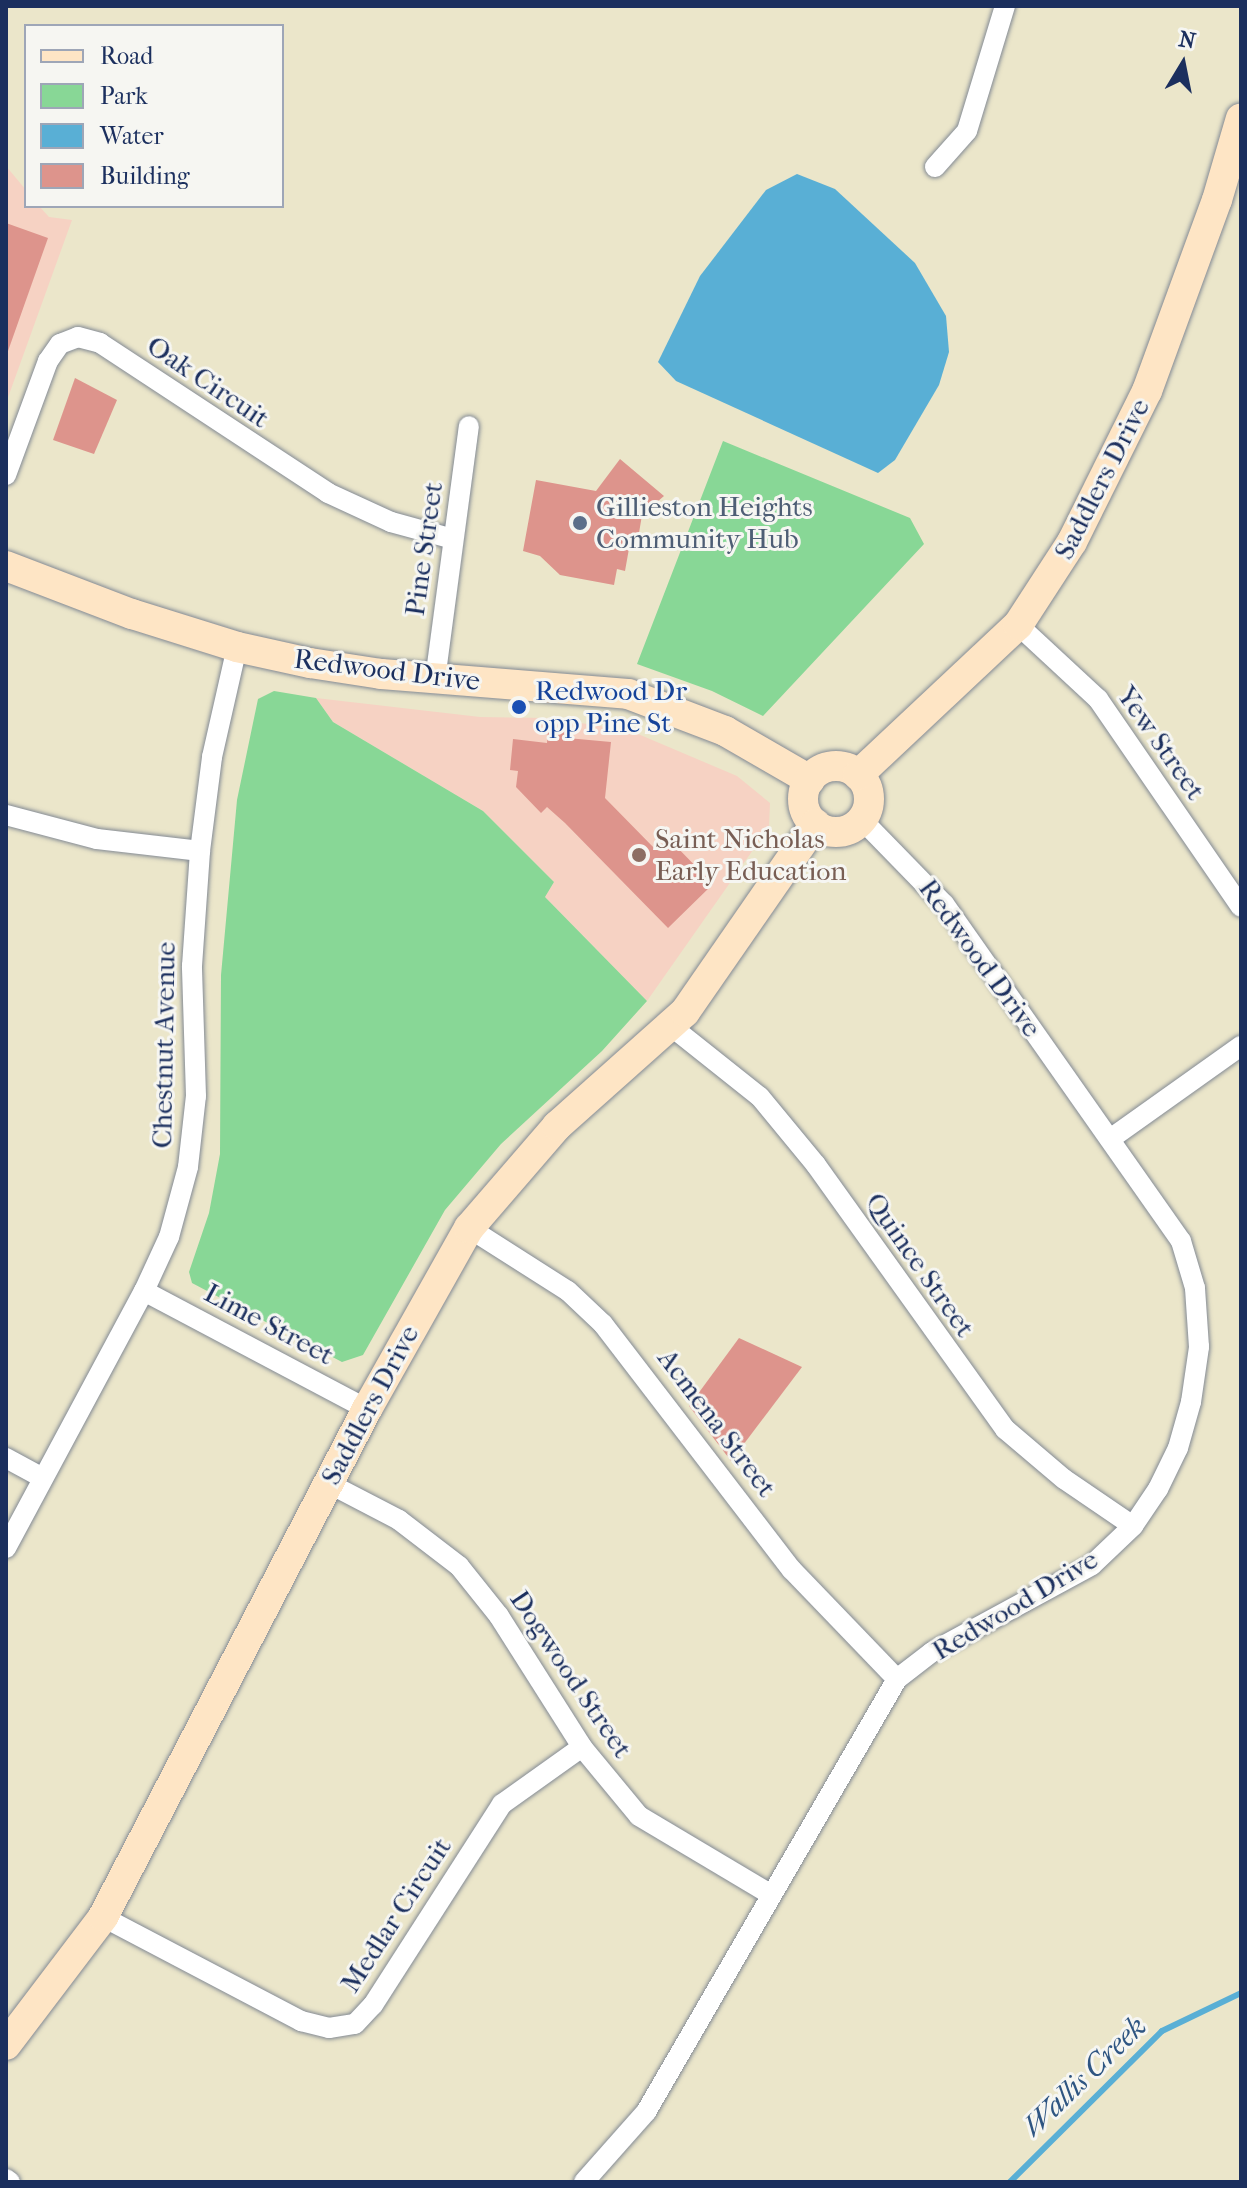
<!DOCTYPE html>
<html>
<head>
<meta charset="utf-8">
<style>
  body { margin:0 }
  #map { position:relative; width:1247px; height:2188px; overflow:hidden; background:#ebe6ca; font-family:"IM FELL French Canon",serif }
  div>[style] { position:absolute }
  .built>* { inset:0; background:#f6d2c3 }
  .green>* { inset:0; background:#88d796 }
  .water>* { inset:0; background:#59afd5 }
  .stream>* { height:6px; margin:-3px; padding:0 3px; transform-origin:3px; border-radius:3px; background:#59afd5 }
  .building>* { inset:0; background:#dd948c }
  .roads { filter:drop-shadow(0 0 2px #838a94) drop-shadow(0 0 2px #838a94) }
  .street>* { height:20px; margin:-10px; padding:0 10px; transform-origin:10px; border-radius:10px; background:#fff }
  .secondary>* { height:30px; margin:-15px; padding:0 15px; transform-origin:15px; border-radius:15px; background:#fee5c5 }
  .secondary>.ring { margin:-15px; padding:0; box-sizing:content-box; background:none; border:30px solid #fee5c5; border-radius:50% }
  .dots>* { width:22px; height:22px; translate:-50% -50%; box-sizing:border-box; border:4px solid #f6f6f2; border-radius:50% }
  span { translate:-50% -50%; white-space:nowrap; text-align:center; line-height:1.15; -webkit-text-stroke:6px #f6f6f2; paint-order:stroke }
  .street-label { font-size:28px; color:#1b2f5e }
  .service-label { font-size:28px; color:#4e5e75 }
  .left { translate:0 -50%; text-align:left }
  .transit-label { font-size:28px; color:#164399 }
  .education-label { font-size:28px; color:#785e54 }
  .water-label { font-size:30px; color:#2e5582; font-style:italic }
  .frame { position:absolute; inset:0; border:8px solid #1b2f5e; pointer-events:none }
  .legend { position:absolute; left:24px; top:24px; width:260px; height:184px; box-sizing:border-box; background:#f6f6f2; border:2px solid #9ea6b7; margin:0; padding:10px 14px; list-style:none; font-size:24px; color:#1b2f5e }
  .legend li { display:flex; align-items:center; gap:16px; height:40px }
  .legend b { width:40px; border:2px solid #9ea6b7 }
  .north { position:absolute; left:1143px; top:24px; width:80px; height:80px; -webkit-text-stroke:6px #f6f6f2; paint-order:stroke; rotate:10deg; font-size:22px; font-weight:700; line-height:32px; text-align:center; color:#1b2f5e }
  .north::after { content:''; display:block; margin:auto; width:28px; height:36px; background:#1b2f5e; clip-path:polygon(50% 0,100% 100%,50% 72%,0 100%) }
</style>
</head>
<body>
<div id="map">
  <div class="built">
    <div style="clip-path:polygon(6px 166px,26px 190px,26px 206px,39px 206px,49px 217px,72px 220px,6px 403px)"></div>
    <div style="clip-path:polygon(316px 698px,480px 717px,549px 718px,631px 731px,737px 776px,770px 803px,769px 827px,647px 1001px,545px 897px,554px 882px,483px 811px,333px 722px)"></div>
  </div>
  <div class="green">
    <div style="clip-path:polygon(723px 441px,910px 518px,924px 544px,763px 716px,712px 691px,637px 664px)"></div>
    <div style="clip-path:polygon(274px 691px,316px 698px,333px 722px,483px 811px,554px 882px,545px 897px,647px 1001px,602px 1051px,501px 1144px,445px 1210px,363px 1355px,342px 1362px,192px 1283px,189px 1272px,209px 1213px,220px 1154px,221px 975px,237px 800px,258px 699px)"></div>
  </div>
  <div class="water">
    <div style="clip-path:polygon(797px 174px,835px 189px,915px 263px,946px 316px,949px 352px,939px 385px,895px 460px,878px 473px,676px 381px,658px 362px,700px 276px,766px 190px)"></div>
  </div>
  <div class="stream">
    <div style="left:1010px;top:2182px;width:214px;rotate:-44.8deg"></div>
    <div style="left:1162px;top:2031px;width:88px;rotate:-25.7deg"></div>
  </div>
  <div class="building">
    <div style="clip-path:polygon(6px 223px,48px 238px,8px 351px,6px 351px)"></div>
    <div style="clip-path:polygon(75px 378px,117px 400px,94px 454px,53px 440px)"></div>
    <div style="clip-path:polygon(620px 459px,664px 496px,642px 515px,637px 545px,630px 543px,625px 571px,617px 569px,614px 585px,560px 575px,540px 556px,523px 551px,536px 480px,596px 491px)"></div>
    <div style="clip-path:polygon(548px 729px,568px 731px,567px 738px,611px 742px,605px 798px,656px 850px,668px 838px,713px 884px,668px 928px,565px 823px,547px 807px,541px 813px,516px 787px,518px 771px,510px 770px,513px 739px,547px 743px)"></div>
    <div style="clip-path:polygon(739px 1338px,802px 1367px,731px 1461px,689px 1406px)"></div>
  </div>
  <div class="roads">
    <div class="street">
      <div style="left:935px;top:167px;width:48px;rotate:-48.4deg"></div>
      <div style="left:967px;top:131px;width:131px;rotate:-73.1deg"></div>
      <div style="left:6px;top:475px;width:121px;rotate:-69.8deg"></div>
      <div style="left:48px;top:361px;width:21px;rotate:-55deg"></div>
      <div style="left:60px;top:344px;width:19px;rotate:-21deg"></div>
      <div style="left:78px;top:337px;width:23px;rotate:15deg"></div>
      <div style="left:100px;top:343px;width:273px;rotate:33.3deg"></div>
      <div style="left:328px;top:493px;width:69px;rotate:24.7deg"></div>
      <div style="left:391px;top:522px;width:64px;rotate:15.3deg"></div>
      <div style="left:1018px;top:625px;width:109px;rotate:42.8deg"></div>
      <div style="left:1098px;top:699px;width:252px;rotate:55.5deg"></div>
      <div style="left:435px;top:680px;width:256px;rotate:-82.4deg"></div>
      <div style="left:6px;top:815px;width:94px;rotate:14.8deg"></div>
      <div style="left:97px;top:839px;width:104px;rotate:6.6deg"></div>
      <div style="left:672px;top:1027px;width:112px;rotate:38.5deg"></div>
      <div style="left:760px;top:1097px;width:88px;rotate:50.5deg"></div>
      <div style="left:816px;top:1165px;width:325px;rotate:54.4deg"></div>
      <div style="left:1005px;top:1429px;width:77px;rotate:40.3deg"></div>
      <div style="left:1064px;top:1479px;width:83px;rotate:34.3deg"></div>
      <div style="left:1110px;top:1139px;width:161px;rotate:-35.4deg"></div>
      <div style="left:469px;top:1228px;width:117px;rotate:32.5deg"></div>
      <div style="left:568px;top:1291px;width:48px;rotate:43.3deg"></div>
      <div style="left:603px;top:1324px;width:310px;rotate:52.5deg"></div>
      <div style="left:792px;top:1570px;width:151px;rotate:46.1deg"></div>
      <div style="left:144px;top:1291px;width:252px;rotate:27.9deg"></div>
      <div style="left:6px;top:1458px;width:42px;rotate:28.4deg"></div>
      <div style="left:328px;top:1483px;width:80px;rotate:27.5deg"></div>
      <div style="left:399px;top:1520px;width:76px;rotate:37.5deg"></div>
      <div style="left:459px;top:1566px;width:64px;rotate:51.3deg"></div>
      <div style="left:499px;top:1616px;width:155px;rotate:57.6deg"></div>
      <div style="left:582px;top:1747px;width:89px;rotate:50.4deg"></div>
      <div style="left:639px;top:1816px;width:152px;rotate:30.8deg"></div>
      <div style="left:6px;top:1548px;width:292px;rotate:-61.8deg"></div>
      <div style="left:144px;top:1291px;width:60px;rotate:-65.2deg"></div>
      <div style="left:169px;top:1237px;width:73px;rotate:-74.8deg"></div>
      <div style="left:188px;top:1167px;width:71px;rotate:-83.6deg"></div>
      <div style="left:196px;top:1096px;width:130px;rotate:-91.8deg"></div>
      <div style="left:192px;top:966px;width:115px;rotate:-86deg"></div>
      <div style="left:200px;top:851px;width:95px;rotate:-82.7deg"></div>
      <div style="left:212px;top:757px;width:113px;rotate:-77.2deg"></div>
      <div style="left:103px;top:1917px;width:224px;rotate:27.7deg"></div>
      <div style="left:301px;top:2021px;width:29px;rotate:14deg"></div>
      <div style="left:329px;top:2028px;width:26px;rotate:-9deg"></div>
      <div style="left:355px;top:2024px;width:26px;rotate:-47deg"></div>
      <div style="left:373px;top:2005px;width:239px;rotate:-57.3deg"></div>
      <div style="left:502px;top:1804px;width:98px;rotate:-35.5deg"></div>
      <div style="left:6px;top:2179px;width:5px;rotate:37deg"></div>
      <div style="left:584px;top:2182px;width:94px;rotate:-48.5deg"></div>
      <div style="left:646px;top:2112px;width:500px;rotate:-59.9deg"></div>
      <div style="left:897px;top:1679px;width:44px;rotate:-37.6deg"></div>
      <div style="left:932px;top:1652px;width:182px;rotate:-28.5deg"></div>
      <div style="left:1092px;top:1565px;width:57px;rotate:-43.6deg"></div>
      <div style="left:1133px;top:1526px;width:45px;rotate:-56deg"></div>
      <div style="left:1158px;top:1489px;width:46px;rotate:-64deg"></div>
      <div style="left:1178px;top:1448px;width:48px;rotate:-74.2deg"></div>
      <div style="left:1191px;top:1402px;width:56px;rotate:-81.7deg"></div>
      <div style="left:1199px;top:1347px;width:59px;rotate:-93.9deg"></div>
      <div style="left:1195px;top:1288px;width:49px;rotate:-106.6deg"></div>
      <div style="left:1181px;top:1241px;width:412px;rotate:-125.1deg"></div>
      <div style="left:944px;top:904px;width:117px;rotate:-134.3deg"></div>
    </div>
    <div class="secondary">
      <div style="left:6px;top:566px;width:135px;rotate:20.9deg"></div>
      <div style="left:132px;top:614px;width:110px;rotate:17.4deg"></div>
      <div style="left:237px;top:647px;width:75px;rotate:12.4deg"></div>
      <div style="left:310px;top:663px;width:72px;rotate:8.8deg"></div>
      <div style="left:381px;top:674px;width:248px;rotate:4.6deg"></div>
      <div style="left:628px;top:694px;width:104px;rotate:20.9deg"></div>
      <div style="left:725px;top:731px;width:98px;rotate:30deg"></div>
      <div class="ring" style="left:803px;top:766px;width:36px;height:36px"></div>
      <div style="left:858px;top:775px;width:219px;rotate:-43.2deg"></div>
      <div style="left:1018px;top:625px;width:99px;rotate:-57deg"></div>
      <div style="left:1072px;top:542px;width:169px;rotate:-63.6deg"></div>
      <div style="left:1147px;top:391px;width:203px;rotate:-69.9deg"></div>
      <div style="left:1217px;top:200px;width:85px;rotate:-73.7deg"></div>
      <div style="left:6px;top:2045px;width:161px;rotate:-52.8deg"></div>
      <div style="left:103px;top:1917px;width:573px;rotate:-62.54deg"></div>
      <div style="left:367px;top:1409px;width:208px;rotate:-60.6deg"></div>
      <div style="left:469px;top:1228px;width:135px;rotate:-49.2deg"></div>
      <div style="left:557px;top:1126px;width:171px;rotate:-41.7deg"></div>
      <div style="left:685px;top:1012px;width:229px;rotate:-55.3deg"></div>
    </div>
  </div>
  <div class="dots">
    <div style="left:580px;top:523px;background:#5c6f8a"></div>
    <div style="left:519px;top:707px;background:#1a4fb4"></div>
    <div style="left:639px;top:855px;background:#8d6e63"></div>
  </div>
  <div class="street-label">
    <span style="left:208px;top:382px;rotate:34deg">Oak Circuit</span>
    <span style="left:1102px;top:479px;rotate:-63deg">Saddlers Drive</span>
    <span style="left:424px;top:549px;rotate:-82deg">Pine Street</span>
    <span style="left:387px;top:670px;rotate:7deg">Redwood Drive</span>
    <span style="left:1161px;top:743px;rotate:55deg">Yew Street</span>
    <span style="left:980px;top:958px;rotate:54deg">Redwood Drive</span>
    <span style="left:164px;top:1045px;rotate:-89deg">Chestnut Avenue</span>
    <span style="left:920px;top:1265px;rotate:55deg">Quince Street</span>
    <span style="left:269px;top:1324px;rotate:28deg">Lime Street</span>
    <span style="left:370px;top:1405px;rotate:-62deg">Saddlers Drive</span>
    <span style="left:717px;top:1423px;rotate:53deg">Acmena Street</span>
    <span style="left:1015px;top:1605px;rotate:-31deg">Redwood Drive</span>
    <span style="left:571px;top:1674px;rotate:56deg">Dogwood Street</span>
    <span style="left:396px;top:1915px;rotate:-57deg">Medlar Circuit</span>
  </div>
  <div class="service-label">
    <span class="left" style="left:596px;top:523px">Gillieston Heights<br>Community Hub</span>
  </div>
  <div class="transit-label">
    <span class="left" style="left:535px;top:707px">Redwood Dr<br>opp Pine St</span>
  </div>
  <div class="education-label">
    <span class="left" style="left:655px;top:855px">Saint Nicholas<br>Early Education</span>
  </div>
  <div class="water-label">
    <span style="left:1085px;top:2077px;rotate:-44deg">Wallis Creek</span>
  </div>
  <div class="frame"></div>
  <ul class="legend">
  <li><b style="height:10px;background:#fee5c5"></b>Road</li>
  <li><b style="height:22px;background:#88d796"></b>Park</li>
  <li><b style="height:22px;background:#59afd5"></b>Water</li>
  <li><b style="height:22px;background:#dd948c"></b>Building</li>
  </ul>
  <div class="north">N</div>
</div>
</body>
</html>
